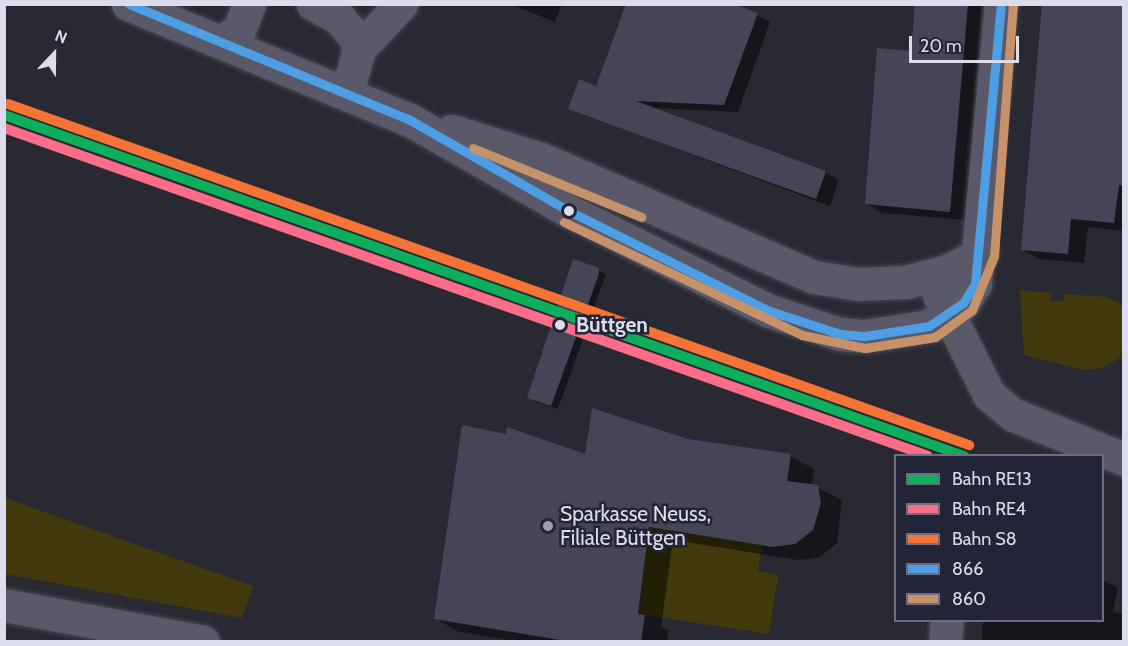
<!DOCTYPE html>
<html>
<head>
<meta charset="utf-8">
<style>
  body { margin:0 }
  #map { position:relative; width:1128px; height:646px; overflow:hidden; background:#292933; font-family:Cabin,sans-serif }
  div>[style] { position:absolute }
  .green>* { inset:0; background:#423a0d }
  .shadow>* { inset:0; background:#0007 }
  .building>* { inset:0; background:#464457 }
  .roads { filter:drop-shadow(0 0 2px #464750) drop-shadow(0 0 2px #464750) }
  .minor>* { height:33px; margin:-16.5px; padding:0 16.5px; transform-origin:16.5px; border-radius:16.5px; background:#595969 }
  .bus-1>* { height:9px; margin:-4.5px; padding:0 4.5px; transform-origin:4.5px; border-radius:4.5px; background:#4d9ee5 }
  .bus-2>* { height:9px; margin:-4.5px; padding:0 4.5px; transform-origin:4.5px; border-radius:4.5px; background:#c7916a }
  .rail-1>* { height:10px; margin:-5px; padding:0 5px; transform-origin:5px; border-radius:5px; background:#0daf5c }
  .rail-2>* { height:10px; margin:-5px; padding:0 5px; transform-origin:5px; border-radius:5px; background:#fb6d88 }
  .rail-3>* { height:10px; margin:-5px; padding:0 5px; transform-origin:5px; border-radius:5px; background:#f57335 }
  .dots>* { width:16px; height:16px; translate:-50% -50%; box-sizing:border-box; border:3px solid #242438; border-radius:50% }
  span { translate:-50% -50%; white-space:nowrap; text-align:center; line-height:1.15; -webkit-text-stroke:5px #242438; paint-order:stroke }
  .stop-label { font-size:21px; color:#dcddeb; font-weight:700 }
  .left { translate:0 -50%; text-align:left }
  .poi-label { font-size:21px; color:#dcddeb }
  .frame { position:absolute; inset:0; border:6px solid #dcddeb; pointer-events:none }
  .legend { position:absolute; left:894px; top:454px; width:210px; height:168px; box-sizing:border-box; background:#242438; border:2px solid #6e6e80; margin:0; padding:8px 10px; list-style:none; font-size:18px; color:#dcddeb }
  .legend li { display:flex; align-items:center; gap:12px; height:30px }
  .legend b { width:30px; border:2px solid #6e6e80 }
  .north { position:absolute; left:24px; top:24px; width:60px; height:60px; -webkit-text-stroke:4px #242438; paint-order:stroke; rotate:22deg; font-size:16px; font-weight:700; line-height:24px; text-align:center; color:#dcddeb }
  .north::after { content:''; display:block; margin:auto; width:21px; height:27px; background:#dcddeb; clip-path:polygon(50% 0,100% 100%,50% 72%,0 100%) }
  .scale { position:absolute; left:909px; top:36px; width:110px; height:27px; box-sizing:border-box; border:3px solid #dcddeb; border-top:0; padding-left:8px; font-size:18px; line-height:21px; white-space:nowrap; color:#dcddeb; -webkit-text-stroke:4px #242438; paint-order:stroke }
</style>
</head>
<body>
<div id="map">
  <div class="green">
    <div style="clip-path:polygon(1020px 290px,1051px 293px,1051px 301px,1063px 301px,1064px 294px,1108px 297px,1123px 307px,1121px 357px,1103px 368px,1084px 370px,1024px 355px)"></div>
    <div style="clip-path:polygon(5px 498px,253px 586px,242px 618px,5px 574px)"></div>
    <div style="clip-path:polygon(650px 520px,672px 531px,747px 543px,763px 538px,758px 571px,778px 575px,769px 634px,638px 614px)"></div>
  </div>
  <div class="shadow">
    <div style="clip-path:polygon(510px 4px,562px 4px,555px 22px)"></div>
    <div style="clip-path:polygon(916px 4px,982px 4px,966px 220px,882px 213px,867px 204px,913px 53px)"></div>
    <div style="clip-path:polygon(1043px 4px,1124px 4px,1124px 231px,1088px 227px,1084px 263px,1039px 259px,1023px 250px)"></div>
    <div style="clip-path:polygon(757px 15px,770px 22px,738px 112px,653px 108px,825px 172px,839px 180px,830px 206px,570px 109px,597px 88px)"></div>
    <div style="clip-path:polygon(598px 270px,606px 274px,558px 409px,536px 402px,529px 397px)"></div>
    <div style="clip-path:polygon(687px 441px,790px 456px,814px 469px,812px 485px,842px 500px,837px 543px,819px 558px,798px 560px,673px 540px,661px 627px,668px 630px,667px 642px,520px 642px,459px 632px,435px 618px,587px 456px)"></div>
    <div style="clip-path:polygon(1102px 580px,1118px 588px,1113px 612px,1124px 615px,1124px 642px,982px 642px,983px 620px,1102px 620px)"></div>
  </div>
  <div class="building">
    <div style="clip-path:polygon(626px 4px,733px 4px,758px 13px,724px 105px,636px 101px,826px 171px,816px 199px,568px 109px,579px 79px,596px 86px)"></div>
    <div style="clip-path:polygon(915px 4px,968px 4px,950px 212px,865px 204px,877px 48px,911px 51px)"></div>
    <div style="clip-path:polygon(1042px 4px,1123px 5px,1124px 186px,1119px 185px,1114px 223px,1071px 219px,1068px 254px,1021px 250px)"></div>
    <div style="clip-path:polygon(573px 259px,599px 268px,599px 274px,551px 406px,527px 398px)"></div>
    <div style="clip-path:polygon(592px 408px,688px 439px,791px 454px,787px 481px,818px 485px,821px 503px,813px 530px,795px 544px,773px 547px,649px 527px,638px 614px,645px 615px,641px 642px,572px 642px,434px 619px,462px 425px,506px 434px,507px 427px,585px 454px)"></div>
  </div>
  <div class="roads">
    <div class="minor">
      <div style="left:128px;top:4px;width:305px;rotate:22.4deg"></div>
      <div style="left:410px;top:120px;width:183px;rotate:29.8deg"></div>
      <div style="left:569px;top:211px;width:225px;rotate:26.5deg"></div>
      <div style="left:770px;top:311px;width:74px;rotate:18.2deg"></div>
      <div style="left:840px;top:334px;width:25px;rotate:5deg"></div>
      <div style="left:865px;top:336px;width:65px;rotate:-8.9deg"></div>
      <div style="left:929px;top:326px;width:41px;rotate:-34.1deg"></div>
      <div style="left:963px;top:303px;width:22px;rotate:-58deg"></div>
      <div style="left:975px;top:284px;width:281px;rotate:-84.7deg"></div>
      <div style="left:313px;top:4px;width:30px;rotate:28deg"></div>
      <div style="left:339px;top:18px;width:25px;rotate:50deg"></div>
      <div style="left:355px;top:37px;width:13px;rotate:72deg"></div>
      <div style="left:359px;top:49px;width:46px;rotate:105.3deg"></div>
      <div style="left:221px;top:42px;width:22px;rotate:-34deg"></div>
      <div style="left:239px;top:30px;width:28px;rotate:-69deg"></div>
      <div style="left:359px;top:49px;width:62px;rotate:-47deg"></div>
      <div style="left:452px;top:131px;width:93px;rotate:17.5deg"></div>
      <div style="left:541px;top:159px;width:297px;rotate:23.4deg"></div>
      <div style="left:814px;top:277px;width:45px;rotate:9deg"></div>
      <div style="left:858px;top:284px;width:48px;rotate:-2.4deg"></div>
      <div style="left:906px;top:282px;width:42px;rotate:-15deg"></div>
      <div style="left:947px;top:271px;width:39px;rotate:-27deg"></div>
      <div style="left:939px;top:295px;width:112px;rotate:63.4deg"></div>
      <div style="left:989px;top:395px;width:32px;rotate:39deg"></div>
      <div style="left:1014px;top:415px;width:118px;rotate:21.8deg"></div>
      <div style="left:4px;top:605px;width:202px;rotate:10.5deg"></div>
      <div style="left:945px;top:642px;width:22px;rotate:-85deg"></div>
    </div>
  </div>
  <div class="bus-1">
    <div style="left:129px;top:4px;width:304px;rotate:22.4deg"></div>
    <div style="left:410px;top:120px;width:183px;rotate:29.8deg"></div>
    <div style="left:569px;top:211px;width:225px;rotate:26.5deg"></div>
    <div style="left:770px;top:311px;width:74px;rotate:18.2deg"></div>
    <div style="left:840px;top:334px;width:25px;rotate:5deg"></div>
    <div style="left:865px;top:336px;width:65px;rotate:-8.9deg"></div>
    <div style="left:929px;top:326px;width:41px;rotate:-34.1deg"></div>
    <div style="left:963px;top:303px;width:22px;rotate:-58deg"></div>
    <div style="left:975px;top:284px;width:281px;rotate:-84.7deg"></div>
  </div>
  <div class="bus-2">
    <div style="left:473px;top:148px;width:182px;rotate:22.3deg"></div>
    <div style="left:564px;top:222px;width:263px;rotate:25.4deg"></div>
    <div style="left:802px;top:335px;width:64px;rotate:11.7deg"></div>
    <div style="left:865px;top:348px;width:71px;rotate:-8.9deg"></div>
    <div style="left:935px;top:337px;width:46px;rotate:-36.1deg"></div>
    <div style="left:972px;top:310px;width:58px;rotate:-67.8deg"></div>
    <div style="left:994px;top:256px;width:252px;rotate:-85.7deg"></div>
  </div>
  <div class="rail-1">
    <div style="left:4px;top:115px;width:1019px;rotate:19.56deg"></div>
  </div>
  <div class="rail-2">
    <div style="left:4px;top:128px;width:980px;rotate:19.54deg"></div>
  </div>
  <div class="rail-3">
    <div style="left:8px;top:104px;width:1020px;rotate:19.54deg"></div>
  </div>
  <div class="dots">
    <div style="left:569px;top:211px;background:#dcddeb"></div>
    <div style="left:560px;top:325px;background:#dcddeb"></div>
    <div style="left:548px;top:526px;background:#9d9eab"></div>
  </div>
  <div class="stop-label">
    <span class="left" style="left:576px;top:325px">Büttgen</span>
  </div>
  <div class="poi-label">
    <span class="left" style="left:560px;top:526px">Sparkasse Neuss,<br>Filiale Büttgen</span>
  </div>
  <div class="frame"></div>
  <ul class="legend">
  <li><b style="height:8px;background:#0daf5c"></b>Bahn RE13</li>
  <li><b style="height:8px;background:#fb6d88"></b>Bahn RE4</li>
  <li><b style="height:8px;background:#f57335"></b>Bahn S8</li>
  <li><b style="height:8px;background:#4d9ee5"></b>866</li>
  <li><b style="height:8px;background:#c7916a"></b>860</li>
  </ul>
  <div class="north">N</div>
  <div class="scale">20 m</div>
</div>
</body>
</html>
